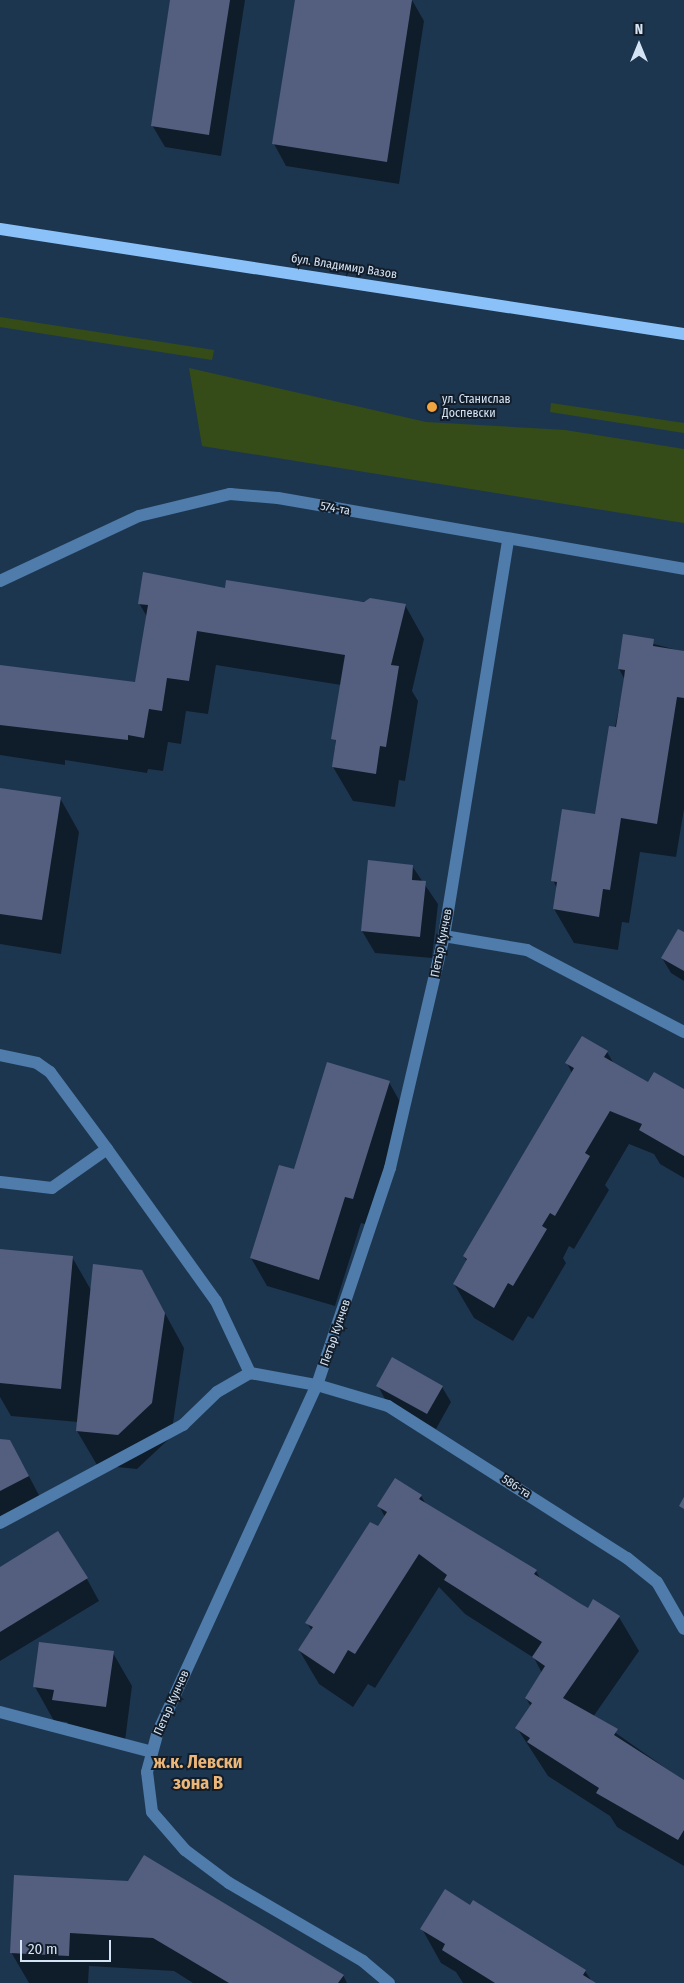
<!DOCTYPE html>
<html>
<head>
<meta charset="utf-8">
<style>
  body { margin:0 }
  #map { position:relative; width:684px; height:1983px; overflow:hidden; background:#1d3650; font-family:"Fira Sans Condensed",sans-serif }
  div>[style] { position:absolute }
  .green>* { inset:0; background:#354c18 }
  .shadow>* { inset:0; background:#0007 }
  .building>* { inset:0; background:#545f80 }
  .minor>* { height:12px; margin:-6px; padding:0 6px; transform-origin:6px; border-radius:6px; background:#4f7caa }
  .major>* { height:12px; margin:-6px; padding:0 6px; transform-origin:6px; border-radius:6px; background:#8ac1f9 }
  .dots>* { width:14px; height:14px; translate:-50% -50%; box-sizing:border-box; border:2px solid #121d29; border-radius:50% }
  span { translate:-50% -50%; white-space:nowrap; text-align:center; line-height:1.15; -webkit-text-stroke:4px #121d29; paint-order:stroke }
  .street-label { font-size:12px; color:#d5e4f5 }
  .poi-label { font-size:12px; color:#d5e4f5 }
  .left { translate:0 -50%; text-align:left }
  .district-label { font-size:18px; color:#ebb678; font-weight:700 }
  .north { position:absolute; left:614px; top:20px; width:50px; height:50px; -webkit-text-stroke:4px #121d29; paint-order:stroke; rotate:0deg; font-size:14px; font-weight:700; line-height:20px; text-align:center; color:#d5e4f5 }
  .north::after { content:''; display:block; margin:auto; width:18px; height:22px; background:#d5e4f5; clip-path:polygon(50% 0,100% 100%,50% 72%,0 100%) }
  .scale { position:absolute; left:20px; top:1940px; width:91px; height:22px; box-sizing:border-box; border:2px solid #d5e4f5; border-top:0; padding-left:6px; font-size:15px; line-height:18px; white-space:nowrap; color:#d5e4f5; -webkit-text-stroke:4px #121d29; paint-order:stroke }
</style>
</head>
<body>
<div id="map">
  <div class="green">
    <div style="clip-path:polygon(0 317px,214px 350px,212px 360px,0 327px)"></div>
    <div style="clip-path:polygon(189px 368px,426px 422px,565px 430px,684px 449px,684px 523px,202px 446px)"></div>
    <div style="clip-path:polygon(551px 403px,684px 423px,684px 433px,550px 412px)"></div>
  </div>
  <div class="shadow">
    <div style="clip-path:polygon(171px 0,245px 0,221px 156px,165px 147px,152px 125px)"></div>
    <div style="clip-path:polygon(296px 0,412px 0,424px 21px,399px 184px,286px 166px,274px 144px)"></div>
    <div style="clip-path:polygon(226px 590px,405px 605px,424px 639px,412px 691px,418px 701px,405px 781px,399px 780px,395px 807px,353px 801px,333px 767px,341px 685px,216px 665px,208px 714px,186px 711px,181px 744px,168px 742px,163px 771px,148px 769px,147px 773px,65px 760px,65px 765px,0 755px,0 666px,136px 683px,147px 617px,139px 603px)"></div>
    <div style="clip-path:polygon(624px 636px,684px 652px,684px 809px,676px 857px,640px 852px,629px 923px,622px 922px,618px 950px,574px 943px,554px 909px,557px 889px,553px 880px,596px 816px,625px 680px,619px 669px)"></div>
    <div style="clip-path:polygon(0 789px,60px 798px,79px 832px,61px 954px,0 944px)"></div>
    <div style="clip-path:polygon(412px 866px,438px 904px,432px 958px,375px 953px,362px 931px)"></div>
    <div style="clip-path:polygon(684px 934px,684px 981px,671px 973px,662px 958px)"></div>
    <div style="clip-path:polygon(607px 1052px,614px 1064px,649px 1084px,684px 1091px,684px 1178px,660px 1164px,654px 1154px,629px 1144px,605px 1185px,609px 1190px,574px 1249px,569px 1246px,563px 1258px,566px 1263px,533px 1319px,528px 1316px,513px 1341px,474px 1318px,454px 1284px,467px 1262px,464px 1256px,572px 1073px,567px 1063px)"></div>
    <div style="clip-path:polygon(389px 1082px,404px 1109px,368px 1225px,361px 1223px,335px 1306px,267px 1286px,251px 1258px,280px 1166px,295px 1171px)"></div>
    <div style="clip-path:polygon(0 1251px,72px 1257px,91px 1290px,161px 1306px,184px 1348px,171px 1437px,137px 1469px,97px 1465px,77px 1431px,78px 1422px,11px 1416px,0 1397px)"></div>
    <div style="clip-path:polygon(378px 1386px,442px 1387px,451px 1402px,436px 1429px,386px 1401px)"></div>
    <div style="clip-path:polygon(0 1440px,22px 1463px,41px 1499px,0 1520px)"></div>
    <div style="clip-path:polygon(421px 1496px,426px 1504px,536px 1571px,541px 1580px,588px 1610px,594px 1601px,619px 1617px,639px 1651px,593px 1717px,684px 1781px,684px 1866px,617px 1827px,610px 1816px,548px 1776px,517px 1728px,531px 1707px,526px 1698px,542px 1673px,534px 1658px,465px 1614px,439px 1587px,375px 1688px,368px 1684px,353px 1707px,319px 1684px,299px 1650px,312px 1631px,307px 1623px,385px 1517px,379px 1506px)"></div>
    <div style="clip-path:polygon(0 1568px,87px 1579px,99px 1601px,0 1661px)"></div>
    <div style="clip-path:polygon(113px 1653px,132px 1686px,125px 1741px,73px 1734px,67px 1722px,54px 1721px,35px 1687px)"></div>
    <div style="clip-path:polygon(129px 1882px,343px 1975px,347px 1983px,193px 1983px,174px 1971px,89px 1966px,88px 1983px,29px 1983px,11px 1952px)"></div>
    <div style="clip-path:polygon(470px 1906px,585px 1971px,593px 1983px,463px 1983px,456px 1972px,441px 1963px,422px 1929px)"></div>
  </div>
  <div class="building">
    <div style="clip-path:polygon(170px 0,230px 0,209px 135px,151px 126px)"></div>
    <div style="clip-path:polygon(295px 0,412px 0,387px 162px,272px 144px)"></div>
    <div style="clip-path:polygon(143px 572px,225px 588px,226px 580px,364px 602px,370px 598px,406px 604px,391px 665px,399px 666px,386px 747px,380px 746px,376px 774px,332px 767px,336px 740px,331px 739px,345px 655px,197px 631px,189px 681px,167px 678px,162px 711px,149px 709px,144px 738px,128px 735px,128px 740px,0 725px,0 665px,135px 682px,148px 605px,138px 604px)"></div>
    <div style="clip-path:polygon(623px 634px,654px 639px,653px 646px,684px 651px,684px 698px,677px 697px,657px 824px,621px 818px,610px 890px,603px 889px,599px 917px,553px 909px,557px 882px,551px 881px,562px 809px,595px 814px,609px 726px,616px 727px,624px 678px,625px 670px,618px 669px)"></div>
    <div style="clip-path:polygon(0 788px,61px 797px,42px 920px,0 914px)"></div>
    <div style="clip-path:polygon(368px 860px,413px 865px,412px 880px,426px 881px,420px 937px,361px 931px)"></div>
    <div style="clip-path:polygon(678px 929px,684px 932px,684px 971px,661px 958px)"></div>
    <div style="clip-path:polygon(582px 1036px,608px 1051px,604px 1057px,648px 1082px,654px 1072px,684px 1089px,684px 1156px,639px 1130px,642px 1124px,610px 1111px,585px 1153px,590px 1156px,555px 1216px,550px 1213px,542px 1226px,547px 1229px,513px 1286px,508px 1283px,494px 1308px,453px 1284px,467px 1259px,463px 1256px,574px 1068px,565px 1063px)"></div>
    <div style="clip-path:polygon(327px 1062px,390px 1081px,353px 1199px,345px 1197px,319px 1280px,250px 1258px,279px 1165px,294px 1169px)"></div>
    <div style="clip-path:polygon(0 1249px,73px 1256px,61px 1389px,0 1383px)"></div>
    <div style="clip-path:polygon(93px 1264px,142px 1270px,165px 1313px,152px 1403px,118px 1435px,76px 1431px)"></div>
    <div style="clip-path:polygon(392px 1357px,443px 1386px,427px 1414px,376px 1386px)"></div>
    <div style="clip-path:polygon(0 1439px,10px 1440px,29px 1476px,0 1491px)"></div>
    <div style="clip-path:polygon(395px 1478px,422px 1495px,419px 1499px,537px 1570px,534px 1574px,581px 1604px,588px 1608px,593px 1599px,620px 1616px,563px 1698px,618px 1729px,614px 1735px,684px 1780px,684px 1830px,678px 1840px,596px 1793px,599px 1788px,527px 1742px,530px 1738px,515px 1728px,532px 1703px,525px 1698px,545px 1666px,532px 1657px,542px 1642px,444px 1580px,447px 1575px,419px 1554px,355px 1654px,348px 1650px,334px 1674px,298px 1650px,313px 1627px,305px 1623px,370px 1522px,378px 1526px,387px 1512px,377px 1506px)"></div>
    <div style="clip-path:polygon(684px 1497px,684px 1509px,679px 1506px)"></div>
    <div style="clip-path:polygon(58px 1531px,88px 1578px,0 1632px,0 1567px)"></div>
    <div style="clip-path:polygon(39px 1642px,114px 1651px,106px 1707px,52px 1700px,54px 1690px,33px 1687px)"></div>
    <div style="clip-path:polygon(144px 1855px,344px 1975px,338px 1983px,229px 1983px,153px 1938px,70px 1933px,69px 1956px,10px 1953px,14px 1875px,128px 1881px)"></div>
    <div style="clip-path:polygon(445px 1889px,470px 1905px,473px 1900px,586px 1970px,583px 1975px,596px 1983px,495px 1983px,442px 1950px,445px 1944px,420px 1929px)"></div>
  </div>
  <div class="minor">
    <div style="left:0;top:581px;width:153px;rotate:-25.1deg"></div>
    <div style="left:139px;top:516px;width:94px;rotate:-13.6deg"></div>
    <div style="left:230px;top:494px;width:48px;rotate:4.8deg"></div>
    <div style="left:278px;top:498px;width:412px;rotate:9.9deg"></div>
    <div style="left:444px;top:936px;width:84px;rotate:9.6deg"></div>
    <div style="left:527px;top:950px;width:177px;rotate:27.6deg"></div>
    <div style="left:0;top:1055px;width:38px;rotate:12deg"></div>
    <div style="left:37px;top:1063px;width:16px;rotate:35deg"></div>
    <div style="left:50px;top:1072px;width:96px;rotate:53.5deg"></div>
    <div style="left:107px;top:1149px;width:67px;rotate:144.7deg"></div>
    <div style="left:52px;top:1188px;width:52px;rotate:-173.4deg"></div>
    <div style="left:107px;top:1149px;width:187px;rotate:54.4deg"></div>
    <div style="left:216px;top:1301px;width:80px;rotate:64.7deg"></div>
    <div style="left:250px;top:1373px;width:68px;rotate:10.2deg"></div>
    <div style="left:317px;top:1385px;width:74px;rotate:16.5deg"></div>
    <div style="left:388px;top:1406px;width:283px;rotate:32.5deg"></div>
    <div style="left:627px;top:1558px;width:38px;rotate:39deg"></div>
    <div style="left:657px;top:1582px;width:54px;rotate:60.1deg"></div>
    <div style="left:0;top:1523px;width:208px;rotate:-28.2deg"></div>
    <div style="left:183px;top:1425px;width:47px;rotate:-44.1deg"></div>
    <div style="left:217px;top:1392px;width:38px;rotate:-30deg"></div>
    <div style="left:0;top:1712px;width:157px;rotate:14.7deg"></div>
    <div style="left:389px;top:1983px;width:34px;rotate:-140deg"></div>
    <div style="left:363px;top:1961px;width:155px;rotate:-149.8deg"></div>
    <div style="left:229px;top:1883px;width:55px;rotate:-143.1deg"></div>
    <div style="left:185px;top:1850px;width:50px;rotate:-131deg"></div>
    <div style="left:152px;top:1812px;width:40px;rotate:-97.1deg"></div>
    <div style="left:147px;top:1772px;width:39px;rotate:-75deg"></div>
    <div style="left:157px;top:1734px;width:384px;rotate:-65.4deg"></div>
    <div style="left:317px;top:1385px;width:229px;rotate:-71.4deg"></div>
    <div style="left:390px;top:1168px;width:238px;rotate:-76.9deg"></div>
    <div style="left:444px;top:936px;width:401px;rotate:-80.8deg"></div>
  </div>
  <div class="major">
    <div style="left:0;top:229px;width:692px;rotate:8.73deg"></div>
  </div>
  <div class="dots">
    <div style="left:432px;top:407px;background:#f1a540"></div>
  </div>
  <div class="street-label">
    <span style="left:344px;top:267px;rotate:9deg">бул. Владимир Вазов</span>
    <span style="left:335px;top:509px;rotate:10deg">574-та</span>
    <span style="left:442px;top:943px;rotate:-79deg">Петър Кунчев</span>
    <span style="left:336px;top:1333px;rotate:-71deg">Петър Кунчев</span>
    <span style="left:516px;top:1487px;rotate:33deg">586-та</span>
    <span style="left:172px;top:1703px;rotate:-66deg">Петър Кунчев</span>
  </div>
  <div class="poi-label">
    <span class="left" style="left:442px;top:407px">ул. Станислав<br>Доспевски</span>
  </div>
  <div class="district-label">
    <span style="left:198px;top:1773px">ж.к. Левски<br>зона В</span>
  </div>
  <div class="north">N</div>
  <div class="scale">20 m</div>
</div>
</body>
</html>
